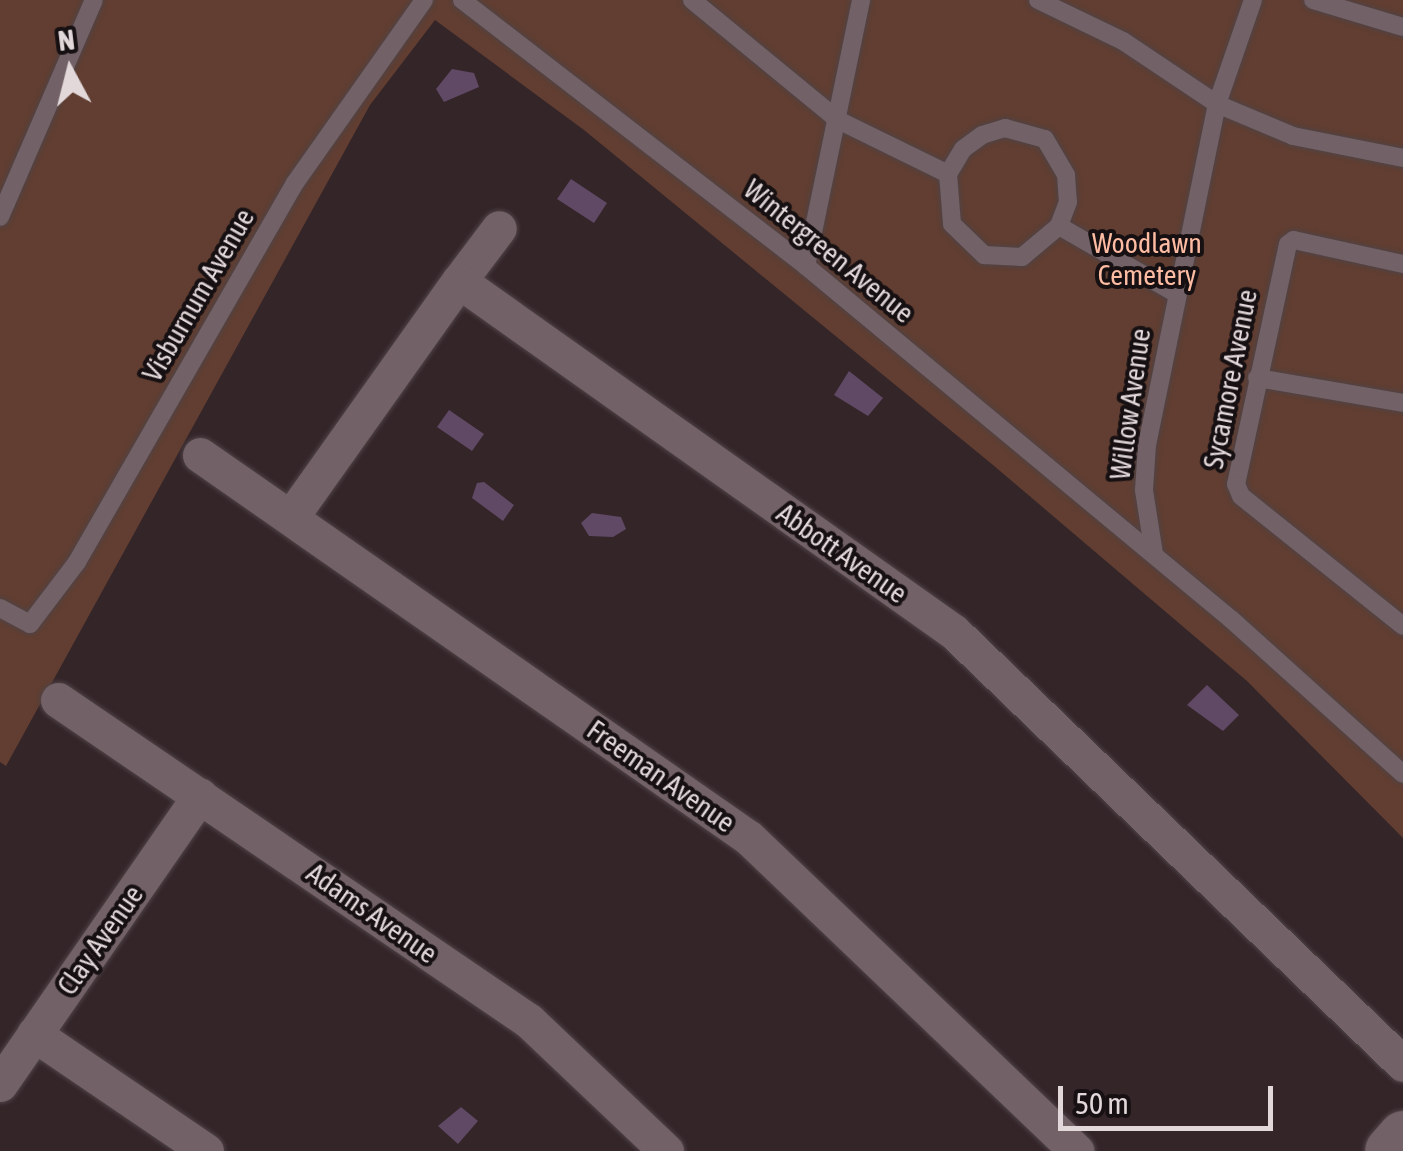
<!DOCTYPE html>
<html>
<head>
<meta charset="utf-8">
<style>
  body { margin:0 }
  #map { position:relative; width:1403px; height:1151px; overflow:hidden; background:#342529; font-family:"Asap Condensed",sans-serif }
  div>[style] { position:absolute }
  .green>* { inset:0; background:#613e31 }
  .water>* { inset:0; background:#604965 }
  .roads { filter:drop-shadow(0 0 2px #4f4346) drop-shadow(0 0 2px #4f4346) }
  .lane>* { height:18px; margin:-9px; padding:0 9px; transform-origin:9px; border-radius:9px; background:#726166 }
  .street>* { height:35px; margin:-17.5px; padding:0 17.5px; transform-origin:17.5px; border-radius:17.5px; background:#726166 }
  .secondary>* { height:50px; margin:-25px; padding:0 25px; transform-origin:25px; border-radius:25px; background:#726166 }
  span { translate:-50% -50%; white-space:nowrap; text-align:center; line-height:1.15; -webkit-text-stroke:8px #171012; paint-order:stroke }
  .park-label { font-size:28px; color:#febca3 }
  .street-label { font-size:28px; color:#e2d8da }
  .north { position:absolute; left:20px; top:20px; width:100px; height:100px; -webkit-text-stroke:8px #171012; paint-order:stroke; rotate:353deg; font-size:28px; font-weight:700; line-height:40px; text-align:center; color:#e2d8da }
  .north::after { content:''; display:block; margin:auto; width:35px; height:45px; background:#e2d8da; clip-path:polygon(50% 0,100% 100%,50% 72%,0 100%) }
  .scale { position:absolute; left:1058px; top:1086px; width:215px; height:45px; box-sizing:border-box; border:5px solid #e2d8da; border-top:0; padding-left:12px; font-size:30px; line-height:35px; white-space:nowrap; color:#e2d8da; -webkit-text-stroke:8px #171012; paint-order:stroke }
</style>
</head>
<body>
<div id="map">
  <div class="green">
    <div style="clip-path:polygon(0 0,1403px 0,1403px 838px,1247px 681px,993px 465px,584px 130px,435px 20px,370px 105px,6px 766px,0 762px)"></div>
  </div>
  <div class="water">
    <div style="clip-path:polygon(452px 69px,474px 73px,479px 87px,444px 102px,436px 89px)"></div>
    <div style="clip-path:polygon(571px 179px,607px 203px,594px 223px,557px 199px)"></div>
    <div style="clip-path:polygon(849px 371px,883px 398px,868px 416px,834px 395px)"></div>
    <div style="clip-path:polygon(449px 410px,484px 434px,472px 451px,437px 427px)"></div>
    <div style="clip-path:polygon(484px 482px,514px 505px,503px 521px,472px 498px,477px 483px)"></div>
    <div style="clip-path:polygon(592px 513px,621px 517px,626px 529px,613px 537px,589px 536px,581px 523px)"></div>
    <div style="clip-path:polygon(1207px 685px,1239px 715px,1223px 731px,1187px 705px)"></div>
    <div style="clip-path:polygon(461px 1107px,478px 1121px,458px 1144px,438px 1126px)"></div>
  </div>
  <div class="roads">
    <div class="lane">
      <div style="left:462px;top:0;width:435px;rotate:37.7deg"></div>
      <div style="left:806px;top:266px;width:554px;rotate:39.73deg"></div>
      <div style="left:1232px;top:620px;width:230px;rotate:42deg"></div>
      <div style="left:692px;top:0;width:189px;rotate:39.4deg"></div>
      <div style="left:838px;top:120px;width:123px;rotate:26.1deg"></div>
      <div style="left:948px;top:174px;width:29px;rotate:-59deg"></div>
      <div style="left:963px;top:149px;width:24px;rotate:-36deg"></div>
      <div style="left:982px;top:135px;width:24px;rotate:-17deg"></div>
      <div style="left:1005px;top:128px;width:41px;rotate:15.4deg"></div>
      <div style="left:1045px;top:139px;width:42px;rotate:59.7deg"></div>
      <div style="left:1066px;top:175px;width:27px;rotate:86deg"></div>
      <div style="left:1068px;top:202px;width:26px;rotate:111deg"></div>
      <div style="left:1059px;top:226px;width:134px;rotate:30deg"></div>
      <div style="left:1038px;top:0;width:94px;rotate:25.8deg"></div>
      <div style="left:1123px;top:41px;width:113px;rotate:33.8deg"></div>
      <div style="left:1217px;top:104px;width:82px;rotate:22.8deg"></div>
      <div style="left:1293px;top:136px;width:112px;rotate:11.3deg"></div>
      <div style="left:1313px;top:0;width:94px;rotate:16.7deg"></div>
      <div style="left:948px;top:174px;width:50px;rotate:85.4deg"></div>
      <div style="left:952px;top:224px;width:45px;rotate:44.1deg"></div>
      <div style="left:984px;top:255px;width:38px;rotate:3deg"></div>
      <div style="left:1022px;top:257px;width:48px;rotate:-40deg"></div>
      <div style="left:0;top:217px;width:236px;rotate:-66.6deg"></div>
      <div style="left:1403px;top:264px;width:112px;rotate:-167.6deg"></div>
      <div style="left:1294px;top:240px;width:7px;rotate:146deg"></div>
      <div style="left:1288px;top:244px;width:246px;rotate:102.2deg"></div>
      <div style="left:1236px;top:484px;width:13px;rotate:67deg"></div>
      <div style="left:1241px;top:496px;width:208px;rotate:38.7deg"></div>
      <div style="left:806px;top:266px;width:272px;rotate:-78.3deg"></div>
      <div style="left:1257px;top:378px;width:148px;rotate:9.7deg"></div>
      <div style="left:1154px;top:554px;width:65px;rotate:-98.9deg"></div>
      <div style="left:1144px;top:490px;width:45px;rotate:-86.2deg"></div>
      <div style="left:1147px;top:445px;width:348px;rotate:-78.4deg"></div>
      <div style="left:1217px;top:104px;width:110px;rotate:-70.9deg"></div>
      <div style="left:0;top:608px;width:34px;rotate:28deg"></div>
      <div style="left:30px;top:624px;width:78px;rotate:-52.8deg"></div>
      <div style="left:77px;top:562px;width:437px;rotate:-60.1deg"></div>
      <div style="left:295px;top:183px;width:224px;rotate:-54.8deg"></div>
    </div>
    <div class="street">
      <div style="left:459px;top:281px;width:66px;rotate:-53deg"></div>
      <div style="left:200px;top:455px;width:669px;rotate:34.9deg"></div>
      <div style="left:749px;top:838px;width:453px;rotate:43.7deg"></div>
      <div style="left:291px;top:517px;width:290px;rotate:-54.6deg"></div>
      <div style="left:459px;top:281px;width:607px;rotate:35.34deg"></div>
      <div style="left:954px;top:632px;width:623px;rotate:43.89deg"></div>
      <div style="left:58px;top:700px;width:570px;rotate:34.28deg"></div>
      <div style="left:529px;top:1021px;width:189px;rotate:43.5deg"></div>
      <div style="left:34px;top:1034px;width:208px;rotate:34.2deg"></div>
      <div style="left:0;top:1084px;width:351px;rotate:-55.3deg"></div>
    </div>
    <div class="secondary">
      <div style="left:1390px;top:1151px;width:20px;rotate:-49deg"></div>
    </div>
  </div>
  <div class="park-label">
    <span style="left:1147px;top:259px">Woodlawn<br>Cemetery</span>
  </div>
  <div class="street-label">
    <span style="left:829px;top:251px;rotate:39deg">Wintergreen Avenue</span>
    <span style="left:198px;top:295px;rotate:-60deg">Visburnum Avenue</span>
    <span style="left:1230px;top:379px;rotate:-79deg">Sycamore Avenue</span>
    <span style="left:1130px;top:404px;rotate:-82deg">Willow Avenue</span>
    <span style="left:842px;top:553px;rotate:35deg">Abbott Avenue</span>
    <span style="left:661px;top:776px;rotate:35deg">Freeman Avenue</span>
    <span style="left:372px;top:913px;rotate:35deg">Adams Avenue</span>
    <span style="left:100px;top:940px;rotate:-55deg">Clay Avenue</span>
  </div>
  <div class="north">N</div>
  <div class="scale">50 m</div>
</div>
</body>
</html>
